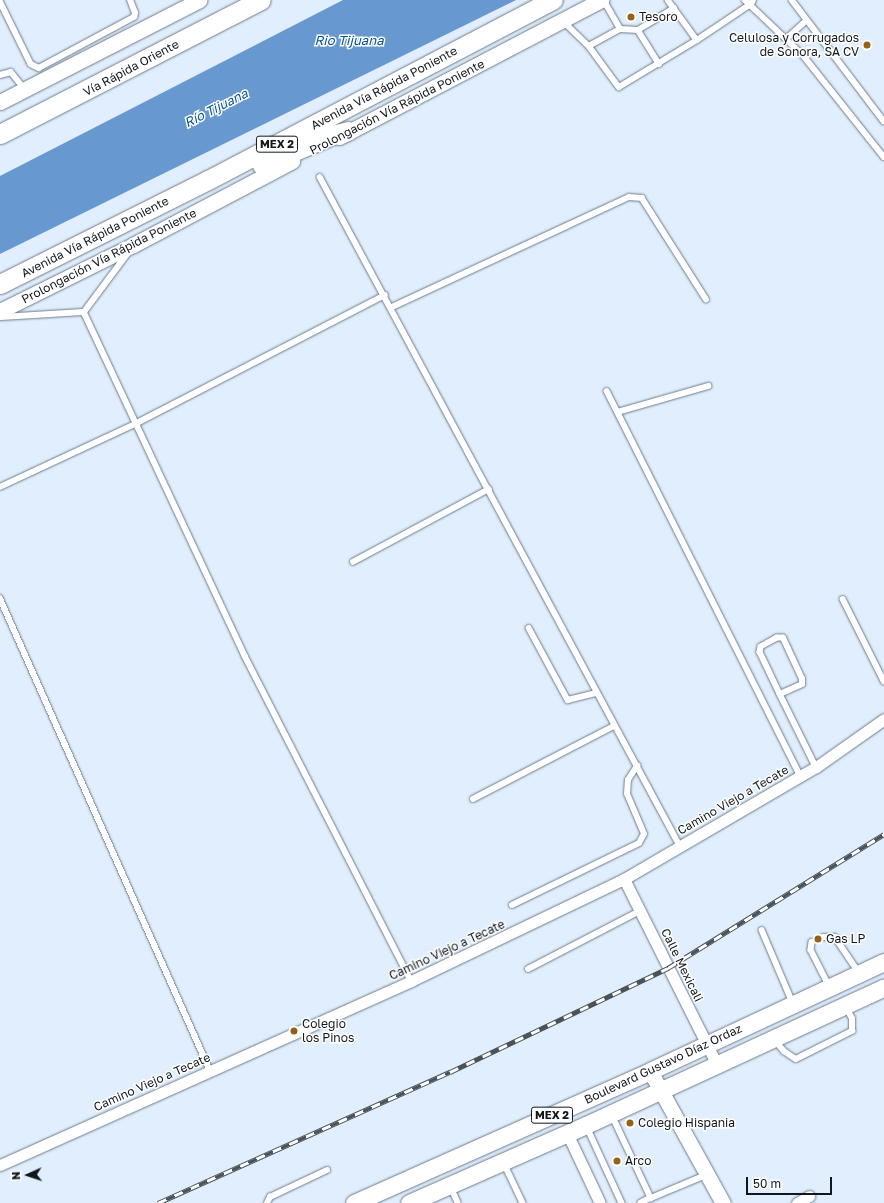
<!DOCTYPE html>
<html>
<head>
<meta charset="utf-8">
<style>
  body { margin:0 }
  #map { position:relative; width:884px; height:1203px; overflow:hidden; background:#e0eefd; font-family:"Golos Text",sans-serif }
  div>[style] { position:absolute }
  .water>* { inset:0; background:#6799d0 }
  .roads { filter:drop-shadow(0 0 1px #6d7b8c) drop-shadow(0 0 1px #6d7b8c) }
  .lane>* { height:5.5px; margin:-2.75px; padding:0 2.75px; transform-origin:2.75px; border-radius:2.75px; background:#fff }
  .street>* { height:11px; margin:-5.5px; padding:0 5.5px; transform-origin:5.5px; border-radius:5.5px; background:#fff }
  .secondary>* { height:15px; margin:-7.5px; padding:0 7.5px; transform-origin:7.5px; border-radius:7.5px; background:#fff }
  .primary>* { height:17px; margin:-8.5px; padding:0 8.5px; transform-origin:8.5px; border-radius:8.5px; background:#fff }
  .highway>* { height:19px; margin:-9.5px; padding:0 9.5px; transform-origin:9.5px; border-radius:9.5px; background:#fff }
  .rail>* { height:4.5px; margin-top:-2.25px; transform-origin:0; background:repeating-linear-gradient(90deg,#fff 0 9px,#4a525a 0 18px); box-sizing:border-box; border-block:1px solid #4a525a }
  .dots>* { width:11px; height:11px; translate:-50% -50%; box-sizing:border-box; border:2px solid #fff; border-radius:50% }
  span { translate:-50% -50%; white-space:nowrap; text-align:center; line-height:1.15; -webkit-text-stroke:3px #fff; paint-order:stroke }
  .shield-label span { padding:1px 3px; background:#fff; border:1px solid; border-radius:3px; -webkit-text-stroke-width:0 }
  .shield-label { font-size:11px; color:#11171d; font-weight:700 }
  .poi-label { font-size:12px; color:#11171d }
  .left { translate:0 -50%; text-align:left }
  .right { translate:-100% -50%; text-align:right }
  .street-label { font-size:12px; color:#11171d }
  .water-label { font-size:13px; color:#035497; font-style:italic }
  .north { position:absolute; left:8px; top:1155px; width:40px; height:40px; -webkit-text-stroke:3px #fff; paint-order:stroke; rotate:267deg; font-size:11px; font-weight:700; line-height:16px; text-align:center; color:#11171d }
  .north::after { content:''; display:block; margin:auto; width:14px; height:18px; background:#11171d; clip-path:polygon(50% 0,100% 100%,50% 72%,0 100%) }
  .scale { position:absolute; left:746px; top:1177px; width:86px; height:18px; box-sizing:border-box; border:2px solid #11171d; border-top:0; padding-left:5px; font-size:12px; line-height:14px; white-space:nowrap; color:#11171d; -webkit-text-stroke:3px #fff; paint-order:stroke }
</style>
</head>
<body>
<div id="map">
  <div class="water">
    <div style="clip-path:polygon(343px 0,516px 0,0 254px,0 176px)"></div>
  </div>
  <div class="roads">
    <div class="lane">
      <div style="left:668px;top:0;width:49px;rotate:54.1deg"></div>
      <div style="left:745px;top:0;width:80px;rotate:43.5deg"></div>
      <div style="left:803px;top:55px;width:130px;rotate:51.5deg"></div>
      <div style="left:792px;top:0;width:152px;rotate:52.8deg"></div>
      <div style="left:0;top:1px;width:70px;rotate:63.8deg"></div>
      <div style="left:31px;top:64px;width:9px;rotate:27deg"></div>
      <div style="left:39px;top:68px;width:108px;rotate:-28.2deg"></div>
      <div style="left:134px;top:17px;width:4px;rotate:-76deg"></div>
      <div style="left:135px;top:13px;width:14px;rotate:-111deg"></div>
      <div style="left:563px;top:21px;width:36px;rotate:44deg"></div>
      <div style="left:589px;top:46px;width:51px;rotate:53.8deg"></div>
      <div style="left:619px;top:87px;width:91px;rotate:-31.1deg"></div>
      <div style="left:697px;top:40px;width:65px;rotate:-33.7deg"></div>
      <div style="left:751px;top:4px;width:4px;rotate:-63deg"></div>
      <div style="left:620px;top:29px;width:18px;rotate:3deg"></div>
      <div style="left:638px;top:30px;width:42px;rotate:-31.4deg"></div>
      <div style="left:638px;top:30px;width:40px;rotate:58deg"></div>
      <div style="left:787px;top:38px;width:25px;rotate:-42deg"></div>
      <div style="left:589px;top:46px;width:35px;rotate:-29deg"></div>
      <div style="left:620px;top:29px;width:34px;rotate:-120deg"></div>
      <div style="left:0;top:75px;width:11px;rotate:-15deg"></div>
      <div style="left:11px;top:72px;width:22px;rotate:51deg"></div>
      <div style="left:320px;top:177px;width:760px;rotate:61.71deg"></div>
      <div style="left:392px;top:307px;width:261px;rotate:-24.9deg"></div>
      <div style="left:629px;top:197px;width:13px;rotate:4deg"></div>
      <div style="left:642px;top:198px;width:120px;rotate:57.6deg"></div>
      <div style="left:84px;top:312px;width:380px;rotate:64.9deg"></div>
      <div style="left:245px;top:656px;width:365px;rotate:62.9deg"></div>
      <div style="left:84px;top:312px;width:74px;rotate:-53.3deg"></div>
      <div style="left:0;top:317px;width:84px;rotate:-3.4deg"></div>
      <div style="left:607px;top:391px;width:431px;rotate:63.3deg"></div>
      <div style="left:618px;top:412px;width:94px;rotate:-16.1deg"></div>
      <div style="left:0;top:487px;width:149px;rotate:-25deg"></div>
      <div style="left:135px;top:424px;width:281px;rotate:-27.3deg"></div>
      <div style="left:353px;top:562px;width:154px;rotate:-28.2deg"></div>
      <div style="left:0;top:598px;width:517px;rotate:66.01deg"></div>
      <div style="left:843px;top:599px;width:92px;rotate:63.4deg"></div>
      <div style="left:529px;top:628px;width:82px;rotate:61.6deg"></div>
      <div style="left:568px;top:700px;width:29px;rotate:-14deg"></div>
      <div style="left:780px;top:694px;width:24px;rotate:-24deg"></div>
      <div style="left:802px;top:684px;width:5px;rotate:-90deg"></div>
      <div style="left:802px;top:679px;width:45px;rotate:-114.9deg"></div>
      <div style="left:783px;top:638px;width:6px;rotate:180deg"></div>
      <div style="left:777px;top:638px;width:18px;rotate:151deg"></div>
      <div style="left:761px;top:647px;width:5px;rotate:101deg"></div>
      <div style="left:760px;top:652px;width:47px;rotate:64.5deg"></div>
      <div style="left:780px;top:694px;width:81px;rotate:63.7deg"></div>
      <div style="left:473px;top:799px;width:159px;rotate:-27.4deg"></div>
      <div style="left:512px;top:905px;width:141px;rotate:-26deg"></div>
      <div style="left:639px;top:843px;width:10px;rotate:-61deg"></div>
      <div style="left:644px;top:834px;width:43px;rotate:-113deg"></div>
      <div style="left:627px;top:794px;width:14px;rotate:-86deg"></div>
      <div style="left:628px;top:780px;width:17px;rotate:-57deg"></div>
      <div style="left:762px;top:930px;width:79px;rotate:67deg"></div>
      <div style="left:823px;top:937px;width:12px"></div>
      <div style="left:835px;top:937px;width:41px;rotate:55.9deg"></div>
      <div style="left:812px;top:942px;width:8px;rotate:97deg"></div>
      <div style="left:811px;top:950px;width:39px;rotate:63deg"></div>
      <div style="left:528px;top:969px;width:126px;rotate:-27.4deg"></div>
      <div style="left:774px;top:1039px;width:16px;rotate:50deg"></div>
      <div style="left:784px;top:1051px;width:14px;rotate:34deg"></div>
      <div style="left:796px;top:1059px;width:63px;rotate:-26.6deg"></div>
      <div style="left:852px;top:1031px;width:12px;rotate:-90deg"></div>
      <div style="left:852px;top:1019px;width:13px;rotate:-117deg"></div>
      <div style="left:612px;top:1115px;width:92px;rotate:64.8deg"></div>
      <div style="left:651px;top:1198px;width:11px;rotate:153deg"></div>
      <div style="left:587px;top:1127px;width:84px;rotate:65.3deg"></div>
      <div style="left:504px;top:1163px;width:44px;rotate:64.6deg"></div>
      <div style="left:451px;top:1187px;width:17px;rotate:66deg"></div>
      <div style="left:651px;top:1198px;width:60px;rotate:-22.7deg"></div>
      <div style="left:267px;top:1203px;width:7px;rotate:-63deg"></div>
      <div style="left:270px;top:1197px;width:63px;rotate:-25.3deg"></div>
    </div>
    <div class="street">
      <div style="left:624px;top:879px;width:206px;rotate:63.4deg"></div>
      <div style="left:567px;top:1133px;width:77px;rotate:64.8deg"></div>
      <div style="left:0;top:1165px;width:450px;rotate:-24.1deg"></div>
      <div style="left:411px;top:981px;width:236px;rotate:-25.6deg"></div>
      <div style="left:624px;top:879px;width:222px;rotate:-30.3deg"></div>
      <div style="left:816px;top:767px;width:83px;rotate:-35.2deg"></div>
      <div style="left:797px;top:1203px;width:14px;rotate:-30deg"></div>
    </div>
    <div class="secondary">
      <div style="left:0;top:102px;width:224px;rotate:-27.1deg"></div>
      <div style="left:339px;top:137px;width:296px;rotate:-27.6deg"></div>
      <div style="left:0;top:311px;width:148px;rotate:-26.4deg"></div>
      <div style="left:133px;top:245px;width:180px;rotate:-27.8deg"></div>
      <div style="left:650px;top:1071px;width:151px;rotate:61.1deg"></div>
    </div>
    <div class="primary">
      <div style="left:354px;top:1203px;width:324px;rotate:-24deg"></div>
      <div style="left:650px;top:1071px;width:258px;rotate:-25deg"></div>
      <div style="left:409px;top:1203px;width:193px;rotate:-23.8deg"></div>
      <div style="left:586px;top:1125px;width:328px;rotate:-24.8deg"></div>
    </div>
    <div class="highway">
      <div style="left:0;top:134px;width:293px;rotate:-27.2deg"></div>
      <div style="left:262px;top:165px;width:76px;rotate:-23.2deg"></div>
      <div style="left:332px;top:135px;width:16px;rotate:-14deg"></div>
      <div style="left:0;top:284px;width:233px;rotate:-26.6deg"></div>
      <div style="left:208px;top:180px;width:389px;rotate:-27.6deg"></div>
    </div>
  </div>
  <div class="rail">
    <div style="left:158px;top:1203px;width:320px;rotate:-24.2deg"></div>
    <div style="left:450px;top:1072px;width:242px;rotate:-25.5deg"></div>
    <div style="left:668px;top:968px;width:254px;rotate:-31.8deg"></div>
  </div>
  <div class="dots">
    <div style="left:631px;top:17px;background:#956017"></div>
    <div style="left:867px;top:45px;background:#956017"></div>
    <div style="left:818px;top:939px;background:#956017"></div>
    <div style="left:294px;top:1031px;background:#956017"></div>
    <div style="left:630px;top:1123px;background:#956017"></div>
    <div style="left:617px;top:1161px;background:#956017"></div>
  </div>
  <div class="shield-label">
    <span style="left:277px;top:144px">MEX 2</span>
    <span style="left:552px;top:1115px">MEX 2</span>
  </div>
  <div class="poi-label">
    <span class="left" style="left:639px;top:17px">Tesoro</span>
    <span class="right" style="left:859px;top:45px">Celulosa y Corrugados<br>de Sonora, SA CV</span>
    <span class="left" style="left:826px;top:939px">Gas LP</span>
    <span class="left" style="left:302px;top:1031px">Colegio<br>los Pinos</span>
    <span class="left" style="left:638px;top:1123px">Colegio Hispania</span>
    <span class="left" style="left:625px;top:1161px">Arco</span>
  </div>
  <div class="street-label">
    <span style="left:131px;top:68px;rotate:-28deg">Vía Rápida Oriente</span>
    <span style="left:384px;top:88px;rotate:-28deg">Avenida Vía Rápida Poniente</span>
    <span style="left:397px;top:107px;rotate:-27deg">Prolongación Vía Rápida Poniente</span>
    <span style="left:95px;top:237px;rotate:-27deg">Avenida Vía Rápida Poniente</span>
    <span style="left:109px;top:256px;rotate:-27deg">Prolongación Vía Rápida Poniente</span>
    <span style="left:733px;top:800px;rotate:-30deg">Camino Viejo a Tecate</span>
    <span style="left:447px;top:950px;rotate:-25deg">Camino Viejo a Tecate</span>
    <span style="left:682px;top:965px;rotate:64deg">Calle Mexicali</span>
    <span style="left:663px;top:1064px;rotate:-25deg">Boulevard Gustavo Díaz Ordaz</span>
    <span style="left:152px;top:1082px;rotate:-24deg">Camino Viejo a Tecate</span>
  </div>
  <div class="water-label">
    <span style="left:349px;top:40px">Rio Tijuana</span>
    <span style="left:216px;top:108px;rotate:-27deg">Río Tijuana</span>
  </div>
  <div class="north">N</div>
  <div class="scale">50 m</div>
</div>
</body>
</html>
